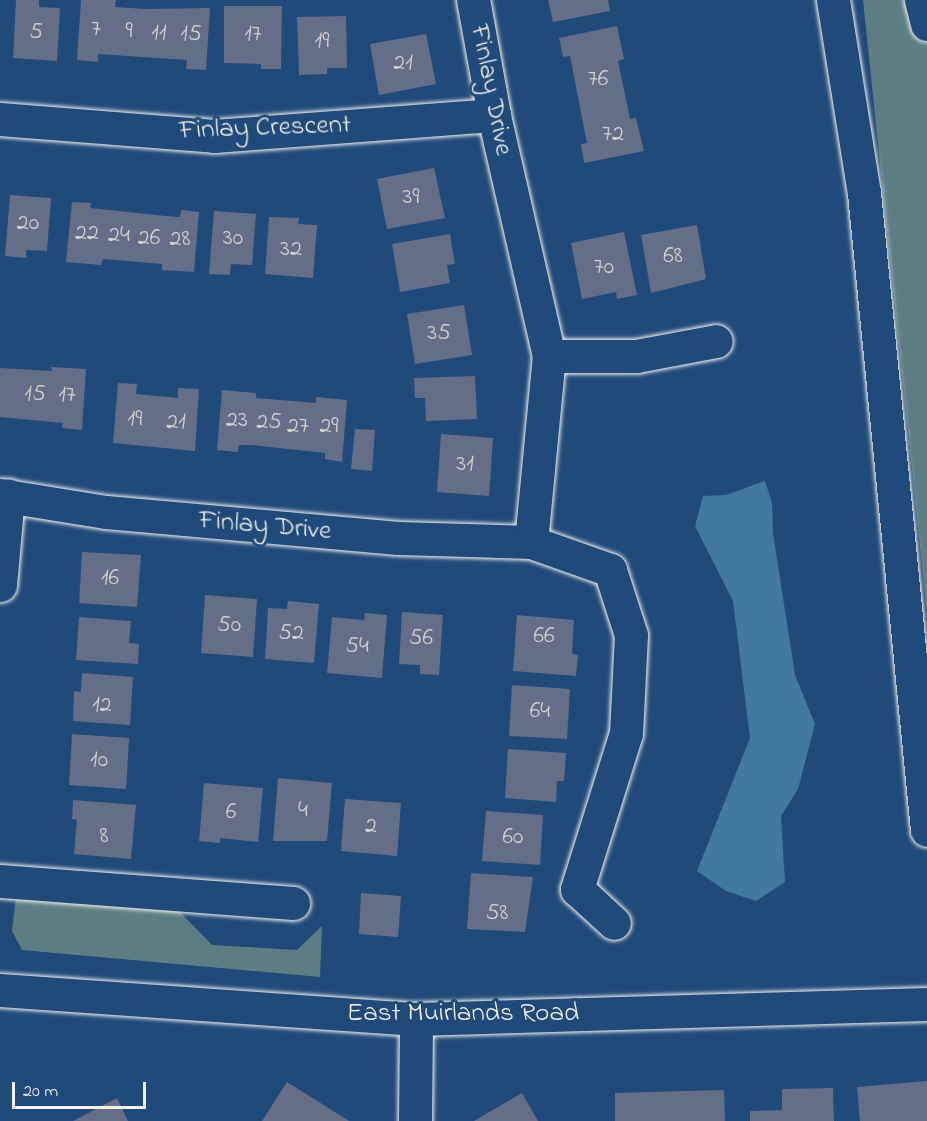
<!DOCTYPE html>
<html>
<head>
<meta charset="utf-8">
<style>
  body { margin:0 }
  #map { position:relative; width:927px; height:1121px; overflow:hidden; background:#1f4a7a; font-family:"Indie Flower",sans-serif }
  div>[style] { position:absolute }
  .green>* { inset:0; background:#5c7e83 }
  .water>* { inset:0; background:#42799e }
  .building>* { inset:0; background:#656e87 }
  .roads { filter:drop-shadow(0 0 2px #f4f1e8) drop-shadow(0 0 2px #f4f1e8) }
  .minor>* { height:33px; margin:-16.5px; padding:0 16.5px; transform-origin:16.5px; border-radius:16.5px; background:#1f4a7a }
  span { translate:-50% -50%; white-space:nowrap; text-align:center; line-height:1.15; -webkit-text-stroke:6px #1f4a7a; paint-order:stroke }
  .number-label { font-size:24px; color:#d0d0d0 }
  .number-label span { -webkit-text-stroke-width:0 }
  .street-label { font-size:27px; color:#f4f1e8 }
  .scale { position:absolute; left:12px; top:1082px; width:134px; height:27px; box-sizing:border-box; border:3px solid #f4f1e8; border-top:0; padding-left:8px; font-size:18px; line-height:21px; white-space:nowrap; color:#f4f1e8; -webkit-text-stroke:4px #1f4a7a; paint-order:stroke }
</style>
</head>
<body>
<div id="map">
  <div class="green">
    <div style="clip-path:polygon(863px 0,927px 0,927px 613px)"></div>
    <div style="clip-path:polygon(16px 897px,178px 910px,212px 945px,297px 950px,322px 926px,320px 977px,22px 950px,12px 931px)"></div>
  </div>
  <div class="water">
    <div style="clip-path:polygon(765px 481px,772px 503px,773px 533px,795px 675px,815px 724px,798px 789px,781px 816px,785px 882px,756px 901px,726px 891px,697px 871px,750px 738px,733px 601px,695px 526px,703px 496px,726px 495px)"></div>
  </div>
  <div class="building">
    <div style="clip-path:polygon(16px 0,39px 0,39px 7px,60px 8px,57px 61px,13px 58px)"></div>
    <div style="clip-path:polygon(81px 0,116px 0,115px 7px,146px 9px,210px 8px,206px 70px,186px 69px,187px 60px,98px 54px,98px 62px,77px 60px)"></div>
    <div style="clip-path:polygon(548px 0,608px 0,610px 11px,553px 22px)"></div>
    <div style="clip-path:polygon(224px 6px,282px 6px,281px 69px,261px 69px,261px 64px,224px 63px)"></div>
    <div style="clip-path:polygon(346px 16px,347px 68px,327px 68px,327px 74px,299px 75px,297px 17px)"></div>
    <div style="clip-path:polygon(617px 26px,624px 59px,618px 61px,630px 119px,636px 118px,644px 151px,584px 163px,581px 144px,587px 143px,584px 128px,570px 56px,563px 57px,559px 38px)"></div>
    <div style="clip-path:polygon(426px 34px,436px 84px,379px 95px,370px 44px)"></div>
    <div style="clip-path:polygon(434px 168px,445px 218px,387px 229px,377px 179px)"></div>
    <div style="clip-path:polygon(10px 195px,51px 198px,47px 251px,26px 250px,26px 258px,5px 256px)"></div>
    <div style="clip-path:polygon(72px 202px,91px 203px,90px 208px,166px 216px,180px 217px,181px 210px,199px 212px,194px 272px,162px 270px,162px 264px,103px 259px,101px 265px,66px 262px)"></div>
    <div style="clip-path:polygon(214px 211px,256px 214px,252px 265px,231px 264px,230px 275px,209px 274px)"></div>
    <div style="clip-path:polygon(269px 217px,299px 218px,298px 224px,317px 225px,313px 278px,265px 274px)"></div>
    <div style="clip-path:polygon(697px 225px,706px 279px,651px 293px,641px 235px)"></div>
    <div style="clip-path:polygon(624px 232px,637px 295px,617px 299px,616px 292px,582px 299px,571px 243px)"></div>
    <div style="clip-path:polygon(450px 234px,455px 264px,447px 265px,450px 283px,400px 292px,392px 244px)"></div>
    <div style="clip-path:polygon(464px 305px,472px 355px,415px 364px,407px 314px)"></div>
    <div style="clip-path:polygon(51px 367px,86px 369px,82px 430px,62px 428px,63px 423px,0 417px,0 368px,52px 371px)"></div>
    <div style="clip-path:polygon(475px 376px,477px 419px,426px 421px,425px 398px,415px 398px,414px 378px)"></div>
    <div style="clip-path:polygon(118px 383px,137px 384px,136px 394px,178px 398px,178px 388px,199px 389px,195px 451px,113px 443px)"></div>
    <div style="clip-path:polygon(222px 390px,256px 393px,256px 398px,316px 403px,316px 397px,347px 400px,342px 462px,325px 459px,325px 453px,252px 445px,239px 445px,238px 452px,217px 450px)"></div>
    <div style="clip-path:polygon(355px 429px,375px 430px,372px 471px,351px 469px)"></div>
    <div style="clip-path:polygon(441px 434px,493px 438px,489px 496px,437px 492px)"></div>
    <div style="clip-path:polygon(82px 552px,141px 555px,137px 607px,79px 603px)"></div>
    <div style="clip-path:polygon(205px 595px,257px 599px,253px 657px,201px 653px)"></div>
    <div style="clip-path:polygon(288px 601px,319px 604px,314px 663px,265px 659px,268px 608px,287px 609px)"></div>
    <div style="clip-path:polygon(402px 612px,443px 615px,439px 675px,420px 674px,420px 665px,399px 664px)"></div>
    <div style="clip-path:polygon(365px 613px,387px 615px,382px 678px,327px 673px,332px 617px,364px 620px)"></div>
    <div style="clip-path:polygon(517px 615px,574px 620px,572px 654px,578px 655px,576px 676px,513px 671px)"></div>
    <div style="clip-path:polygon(79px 617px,131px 621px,129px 643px,139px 644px,138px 664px,76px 660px)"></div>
    <div style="clip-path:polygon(82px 673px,133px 677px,130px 725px,73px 721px,74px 691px,81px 692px)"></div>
    <div style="clip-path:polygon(512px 685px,570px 689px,567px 739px,509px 736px)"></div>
    <div style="clip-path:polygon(72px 734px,129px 738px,126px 789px,69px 785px)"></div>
    <div style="clip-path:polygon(508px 749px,566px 753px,564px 781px,557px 781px,556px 802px,505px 798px)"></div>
    <div style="clip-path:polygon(278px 778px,332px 783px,327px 841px,273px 841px)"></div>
    <div style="clip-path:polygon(204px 783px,263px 788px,258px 842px,220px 838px,220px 843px,199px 841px)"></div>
    <div style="clip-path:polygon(345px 799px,401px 803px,397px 856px,341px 851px)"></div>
    <div style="clip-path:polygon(73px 800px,136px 805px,131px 859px,74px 854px,77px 820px,72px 819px)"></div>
    <div style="clip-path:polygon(486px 811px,543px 815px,540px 865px,482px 861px)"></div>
    <div style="clip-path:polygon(471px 873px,533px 877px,525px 932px,467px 929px)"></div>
    <div style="clip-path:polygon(361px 893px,401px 896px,398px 937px,359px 934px)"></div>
    <div style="clip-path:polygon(927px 1081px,927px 1121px,860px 1121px,857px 1087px)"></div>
    <div style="clip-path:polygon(287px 1082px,349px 1121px,262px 1121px)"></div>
    <div style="clip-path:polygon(833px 1088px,834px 1121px,750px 1121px,750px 1111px,782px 1110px,782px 1089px)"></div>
    <div style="clip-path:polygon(724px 1090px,725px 1121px,615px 1121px,615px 1093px)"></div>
    <div style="clip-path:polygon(522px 1093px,538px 1121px,474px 1121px)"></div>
    <div style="clip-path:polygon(117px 1098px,128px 1121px,73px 1121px)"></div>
  </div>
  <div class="roads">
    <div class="minor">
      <div style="left:833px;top:0;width:195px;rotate:80.9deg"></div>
      <div style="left:864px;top:193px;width:640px;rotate:84.35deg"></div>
      <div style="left:921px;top:0;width:25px;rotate:76deg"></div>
      <div style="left:0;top:119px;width:215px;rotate:4.5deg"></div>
      <div style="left:214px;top:136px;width:281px;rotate:-4.3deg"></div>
      <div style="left:549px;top:356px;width:87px"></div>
      <div style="left:636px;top:356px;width:81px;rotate:-10.6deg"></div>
      <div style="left:0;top:495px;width:107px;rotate:9.1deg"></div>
      <div style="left:106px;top:512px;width:293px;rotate:5.1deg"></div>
      <div style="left:398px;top:538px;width:133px;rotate:1.7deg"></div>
      <div style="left:531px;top:542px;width:187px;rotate:-84.5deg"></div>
      <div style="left:549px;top:356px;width:247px;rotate:-102.9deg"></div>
      <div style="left:494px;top:115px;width:117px;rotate:-100.3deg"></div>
      <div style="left:531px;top:542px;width:84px;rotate:19.5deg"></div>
      <div style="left:610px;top:570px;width:68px;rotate:72.1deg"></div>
      <div style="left:631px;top:635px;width:98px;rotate:92.9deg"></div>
      <div style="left:626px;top:733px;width:164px;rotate:107.4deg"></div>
      <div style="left:577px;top:889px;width:50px;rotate:42.6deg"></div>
      <div style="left:0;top:585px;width:90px;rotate:-84.9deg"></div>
      <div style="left:0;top:881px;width:294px;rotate:4.3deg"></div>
      <div style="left:0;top:990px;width:417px;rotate:4deg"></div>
      <div style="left:416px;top:1019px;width:511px;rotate:-1.68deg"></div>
      <div style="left:415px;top:1121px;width:102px;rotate:-89.4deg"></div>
    </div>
  </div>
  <div class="number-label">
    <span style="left:96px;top:30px">7</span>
    <span style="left:129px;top:32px">9</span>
    <span style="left:36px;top:33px">5</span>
    <span style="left:159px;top:34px">11</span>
    <span style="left:191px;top:35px">15</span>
    <span style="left:253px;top:35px">17</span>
    <span style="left:322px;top:42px">19</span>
    <span style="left:403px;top:64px">21</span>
    <span style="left:598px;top:80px">76</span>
    <span style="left:613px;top:135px">72</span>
    <span style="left:411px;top:198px">39</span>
    <span style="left:28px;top:224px">20</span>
    <span style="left:87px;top:234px">22</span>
    <span style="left:119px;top:236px">24</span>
    <span style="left:149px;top:239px">26</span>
    <span style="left:233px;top:239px">30</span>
    <span style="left:180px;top:240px">28</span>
    <span style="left:291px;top:250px">32</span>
    <span style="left:673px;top:257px">68</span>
    <span style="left:604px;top:268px">70</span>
    <span style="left:439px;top:334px">35</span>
    <span style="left:35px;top:395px">15</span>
    <span style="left:67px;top:396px">17</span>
    <span style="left:135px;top:420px">19</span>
    <span style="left:237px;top:421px">23</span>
    <span style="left:176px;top:423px">21</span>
    <span style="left:269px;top:423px">25</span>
    <span style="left:298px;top:427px">27</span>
    <span style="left:329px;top:427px">29</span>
    <span style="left:465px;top:465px">31</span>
    <span style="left:110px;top:579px">16</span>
    <span style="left:229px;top:626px">50</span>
    <span style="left:291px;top:634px">52</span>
    <span style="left:544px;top:637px">66</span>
    <span style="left:421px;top:639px">56</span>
    <span style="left:357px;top:647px">54</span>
    <span style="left:102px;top:706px">12</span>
    <span style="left:540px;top:712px">64</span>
    <span style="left:99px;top:761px">10</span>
    <span style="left:303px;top:811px">4</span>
    <span style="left:231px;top:813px">6</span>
    <span style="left:371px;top:827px">2</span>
    <span style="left:104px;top:837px">8</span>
    <span style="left:513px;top:838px">60</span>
    <span style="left:497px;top:914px">58</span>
  </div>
  <div class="street-label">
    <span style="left:491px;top:90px;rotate:79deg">Finlay Drive</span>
    <span style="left:265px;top:128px;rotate:-2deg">Finlay Crescent</span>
    <span style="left:265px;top:526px;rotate:5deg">Finlay Drive</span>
    <span style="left:463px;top:1014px">East Muirlands Road</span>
  </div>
  <div class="scale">20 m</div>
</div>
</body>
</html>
